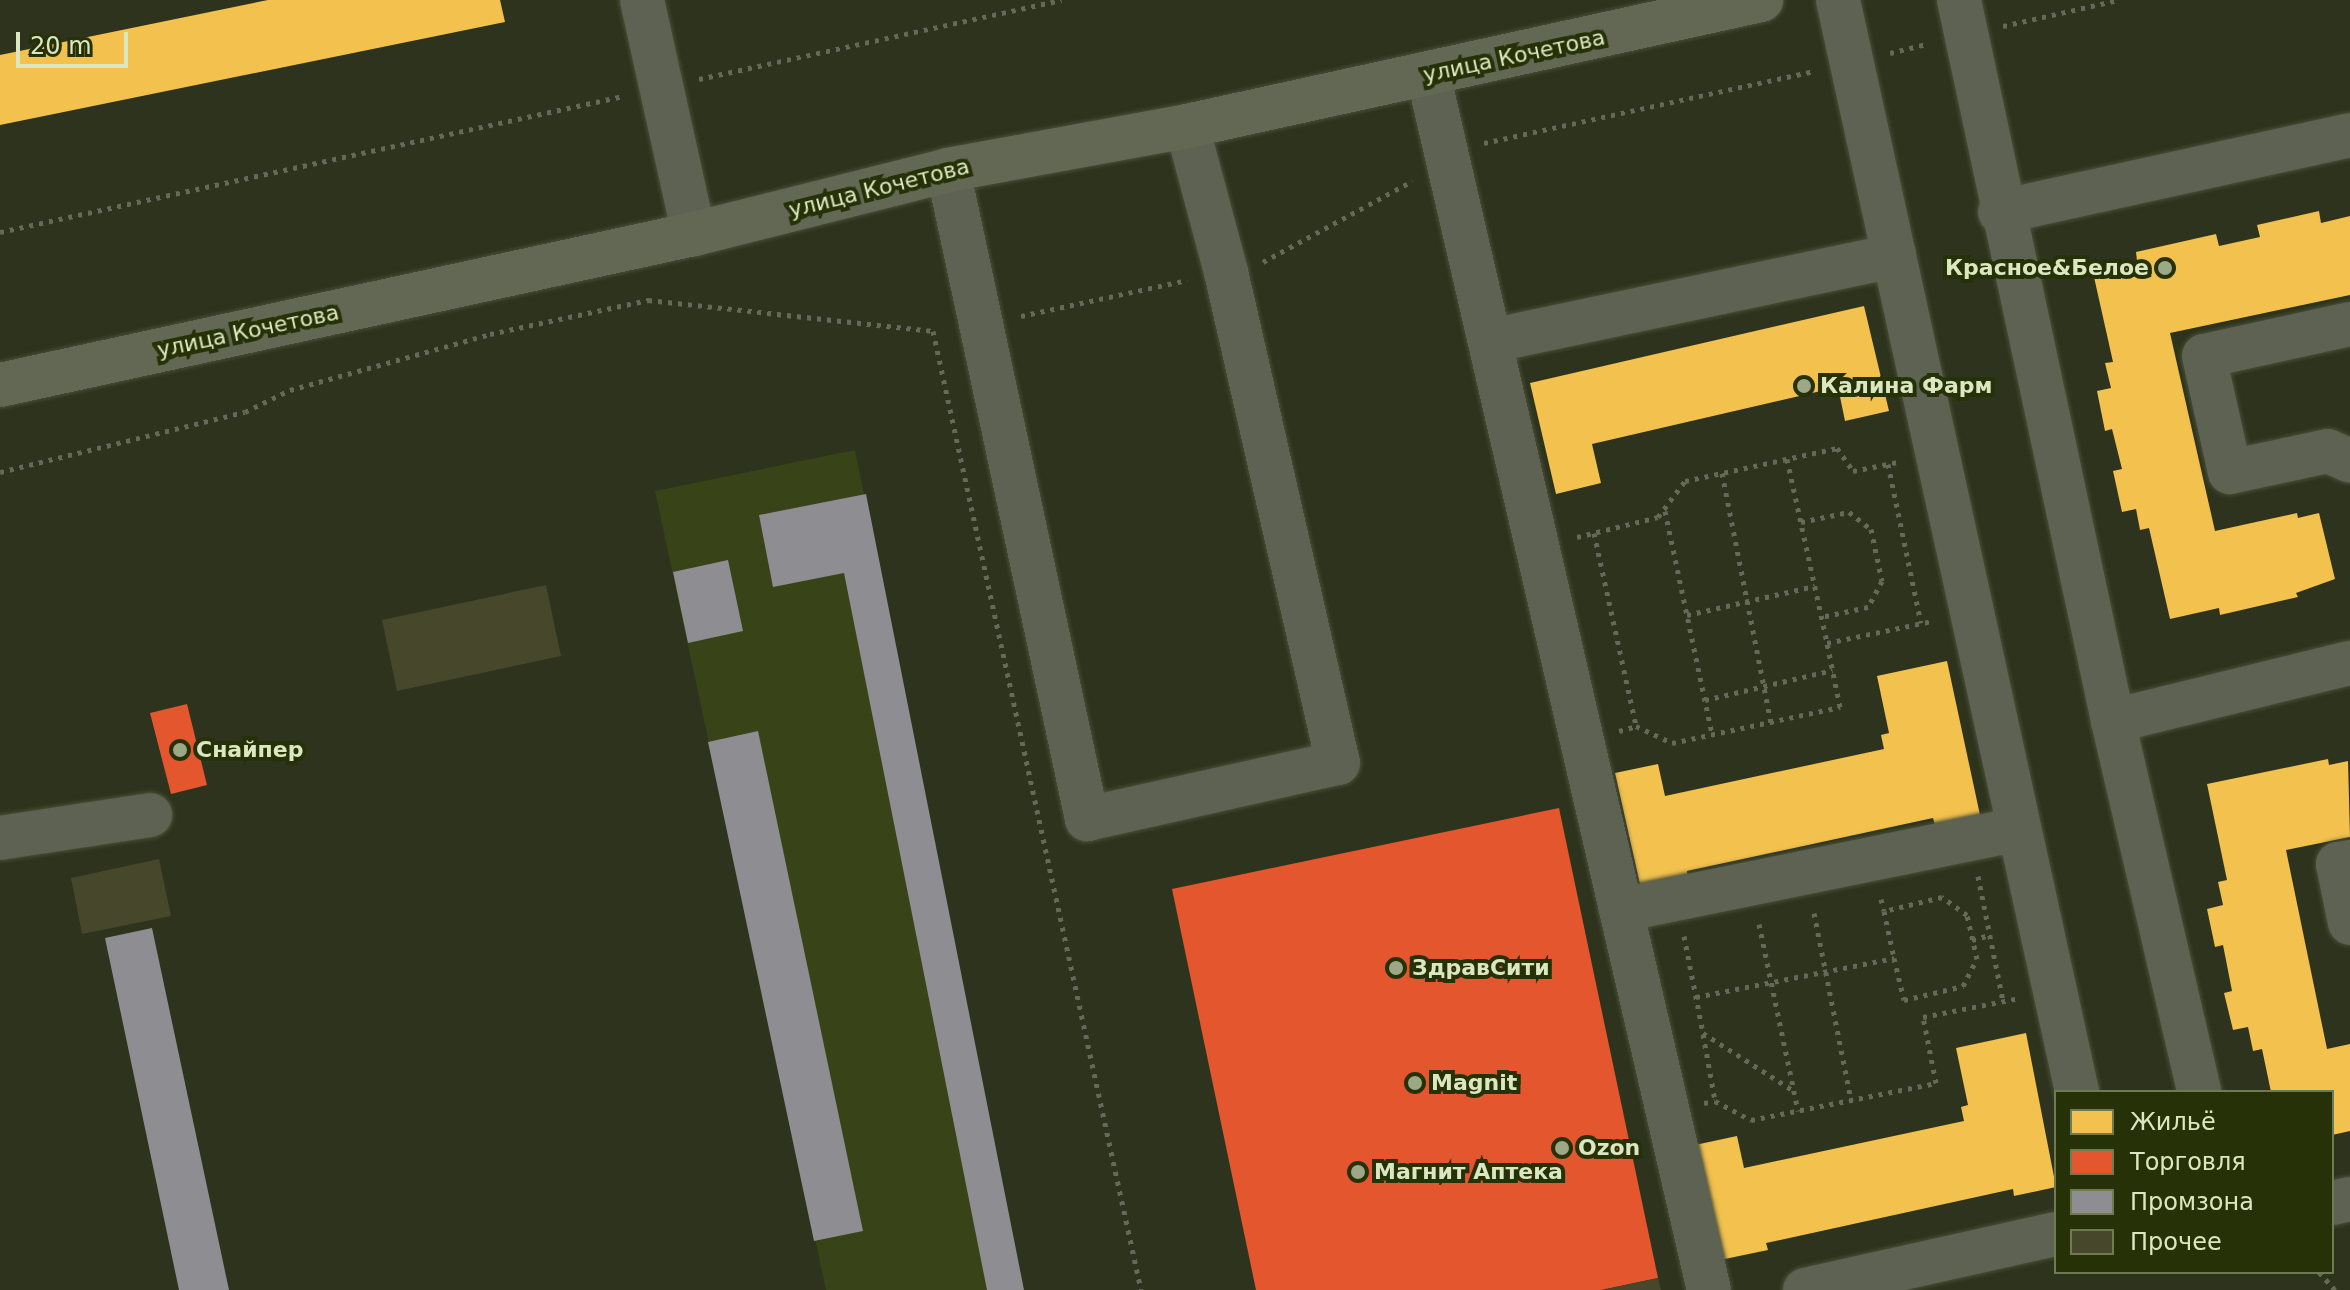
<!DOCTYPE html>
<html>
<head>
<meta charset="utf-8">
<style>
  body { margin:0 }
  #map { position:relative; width:2350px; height:1290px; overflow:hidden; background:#2d331c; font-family:"DejaVu Sans",sans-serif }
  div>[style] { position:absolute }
  .built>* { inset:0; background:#384318 }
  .homes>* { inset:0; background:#f2c14e }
  .shops>* { inset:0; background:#e4572e }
  .industry>* { inset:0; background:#8d8d92 }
  .building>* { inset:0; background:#47472b }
  .path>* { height:5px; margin-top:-2.5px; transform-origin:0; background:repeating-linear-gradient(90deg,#646959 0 4px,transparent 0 10px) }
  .roads { filter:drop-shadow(0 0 2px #484e38) drop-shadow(0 0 2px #484e38) }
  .minor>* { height:44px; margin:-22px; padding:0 22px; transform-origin:22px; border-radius:22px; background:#5e6252 }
  .major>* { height:44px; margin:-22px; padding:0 22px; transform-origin:22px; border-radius:22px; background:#636855 }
  .dots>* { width:22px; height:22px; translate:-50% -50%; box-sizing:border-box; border:4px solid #273107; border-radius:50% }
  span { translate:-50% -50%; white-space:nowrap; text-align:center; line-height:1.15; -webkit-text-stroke:8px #273107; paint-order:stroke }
  .street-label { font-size:22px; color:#dae7c0 }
  .poi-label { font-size:22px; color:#dae7c0; font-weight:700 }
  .right { translate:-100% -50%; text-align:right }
  .left { translate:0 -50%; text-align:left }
  .legend { position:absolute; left:2054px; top:1090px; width:280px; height:184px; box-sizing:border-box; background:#273107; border:2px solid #6f7a51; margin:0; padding:10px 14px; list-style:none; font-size:24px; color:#dae7c0 }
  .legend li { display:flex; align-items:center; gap:16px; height:40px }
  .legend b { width:40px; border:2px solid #6f7a51 }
  .scale { position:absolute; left:16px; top:32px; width:112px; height:36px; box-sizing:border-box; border:4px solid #dae7c0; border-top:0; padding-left:10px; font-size:24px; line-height:28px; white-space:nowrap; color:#dae7c0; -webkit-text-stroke:6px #273107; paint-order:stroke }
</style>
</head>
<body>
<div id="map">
  <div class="built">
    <div style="clip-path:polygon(855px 450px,1024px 1290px,826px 1290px,655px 491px)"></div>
  </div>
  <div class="homes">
    <div style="clip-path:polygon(268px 0,500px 0,505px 22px,0 125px,0 55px)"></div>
    <div style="clip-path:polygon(2319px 211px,2321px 223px,2350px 216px,2350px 295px,2170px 333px,2215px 531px,2297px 513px,2298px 518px,2319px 513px,2335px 579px,2296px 593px,2298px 597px,2220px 615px,2219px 608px,2170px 619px,2149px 528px,2140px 530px,2136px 509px,2122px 512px,2113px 471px,2122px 469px,2112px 429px,2105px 431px,2097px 391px,2111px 388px,2105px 363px,2113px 362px,2094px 277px,2137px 261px,2136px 252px,2216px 234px,2219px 246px,2260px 237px,2257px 225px)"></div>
    <div style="clip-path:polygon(1864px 306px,1889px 411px,1845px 421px,1838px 387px,1592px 444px,1601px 483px,1556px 494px,1530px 383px)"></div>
    <div style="clip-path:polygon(1947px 661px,1980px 815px,1935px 825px,1933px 818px,1687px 871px,1688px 878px,1641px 889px,1615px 773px,1658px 764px,1665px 796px,1884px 749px,1881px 735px,1889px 733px,1877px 676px)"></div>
    <div style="clip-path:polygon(2328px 759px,2329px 765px,2348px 761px,2350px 837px,2286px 850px,2327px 1049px,2350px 1044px,2350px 1131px,2332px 1135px,2332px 1092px,2271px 1092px,2262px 1049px,2253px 1051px,2248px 1027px,2233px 1030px,2224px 993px,2232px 991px,2223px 945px,2215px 947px,2207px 909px,2223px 905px,2218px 882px,2227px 880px,2207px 784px)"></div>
    <div style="clip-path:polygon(2026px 1033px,2056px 1187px,2014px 1196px,2013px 1189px,1766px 1243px,1768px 1250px,1720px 1260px,1695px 1145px,1737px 1136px,1744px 1168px,1964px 1121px,1961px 1107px,1968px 1105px,1956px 1048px)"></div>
  </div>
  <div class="shops">
    <div style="clip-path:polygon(187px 704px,207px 785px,171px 794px,150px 713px)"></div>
    <div style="clip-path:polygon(1559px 808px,1658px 1278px,1601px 1290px,1256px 1290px,1172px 889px)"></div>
  </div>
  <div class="industry">
    <div style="clip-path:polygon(866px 494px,1024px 1290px,987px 1290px,844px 573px,773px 587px,759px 515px)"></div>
    <div style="clip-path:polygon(728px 560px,743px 631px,688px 643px,673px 572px)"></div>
    <div style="clip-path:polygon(758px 731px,863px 1231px,814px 1241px,708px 742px)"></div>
    <div style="clip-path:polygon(152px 928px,229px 1290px,179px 1290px,105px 938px)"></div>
  </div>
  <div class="building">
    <div style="clip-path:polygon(546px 585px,561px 656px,397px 691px,382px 620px)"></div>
    <div style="clip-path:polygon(159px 859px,171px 916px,82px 934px,71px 878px)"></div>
    <div style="clip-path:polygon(1658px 1278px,1661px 1290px,1607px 1290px,1607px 1289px)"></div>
  </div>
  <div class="path">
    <div style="left:2003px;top:26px;width:118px;rotate:-12.7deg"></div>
    <div style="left:1890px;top:53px;width:38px;rotate:-14deg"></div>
    <div style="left:699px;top:79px;width:371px;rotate:-12.3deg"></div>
    <div style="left:1484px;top:143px;width:338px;rotate:-12.3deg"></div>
    <div style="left:0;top:232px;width:638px;rotate:-12.31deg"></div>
    <div style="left:1263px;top:262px;width:170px;rotate:-28.5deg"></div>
    <div style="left:1021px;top:316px;width:170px;rotate:-12.2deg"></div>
    <div style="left:1787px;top:459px;width:188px;rotate:77.7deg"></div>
    <div style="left:1888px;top:464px;width:162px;rotate:78.3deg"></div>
    <div style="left:0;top:472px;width:252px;rotate:-13.8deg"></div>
    <div style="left:245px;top:412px;width:50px;rotate:-26.1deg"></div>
    <div style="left:290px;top:390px;width:208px;rotate:-15.6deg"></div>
    <div style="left:490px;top:334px;width:162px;rotate:-12.1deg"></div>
    <div style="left:648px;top:300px;width:287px;rotate:6.2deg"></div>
    <div style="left:933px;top:331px;width:981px;rotate:77.76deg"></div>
    <div style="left:1722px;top:473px;width:254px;rotate:78.9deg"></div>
    <div style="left:1665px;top:511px;width:228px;rotate:78.1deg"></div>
    <div style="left:1801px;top:522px;width:49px;rotate:-11.8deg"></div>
    <div style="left:1849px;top:512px;width:28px;rotate:38deg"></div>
    <div style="left:1871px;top:529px;width:53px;rotate:78.1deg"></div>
    <div style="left:1882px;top:581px;width:30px;rotate:118deg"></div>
    <div style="left:1868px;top:607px;width:48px;rotate:168deg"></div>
    <div style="left:1594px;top:533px;width:198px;rotate:77.7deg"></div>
    <div style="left:1577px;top:537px;width:83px;rotate:-13.9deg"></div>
    <div style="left:1658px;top:517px;width:45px;rotate:-53.1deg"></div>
    <div style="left:1685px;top:481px;width:156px;rotate:-12.2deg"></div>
    <div style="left:1837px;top:448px;width:28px;rotate:55deg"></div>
    <div style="left:1853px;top:471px;width:46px;rotate:-11.3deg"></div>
    <div style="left:1687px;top:615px;width:131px;rotate:-12.8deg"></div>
    <div style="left:1705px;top:700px;width:131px;rotate:-13.2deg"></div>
    <div style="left:1619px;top:731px;width:18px;rotate:-16deg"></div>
    <div style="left:1636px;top:726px;width:40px;rotate:25deg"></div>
    <div style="left:1672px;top:743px;width:172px;rotate:-12.1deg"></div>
    <div style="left:1840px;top:707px;width:65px;rotate:-101.5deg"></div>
    <div style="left:1827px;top:643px;width:107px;rotate:-11.8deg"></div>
    <div style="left:1978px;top:876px;width:127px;rotate:78.7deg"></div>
    <div style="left:1881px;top:899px;width:12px;rotate:76deg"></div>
    <div style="left:1884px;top:911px;width:48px;rotate:78deg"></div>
    <div style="left:1894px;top:958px;width:43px;rotate:76.6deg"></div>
    <div style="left:1904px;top:1000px;width:61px;rotate:-13.3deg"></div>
    <div style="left:1963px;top:986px;width:30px;rotate:-63deg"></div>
    <div style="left:1977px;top:959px;width:45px;rotate:-102.8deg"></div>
    <div style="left:1967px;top:915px;width:31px;rotate:-144deg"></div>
    <div style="left:1942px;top:897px;width:60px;rotate:166.4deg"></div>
    <div style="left:1814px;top:913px;width:191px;rotate:78.8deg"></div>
    <div style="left:1759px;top:924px;width:191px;rotate:78.2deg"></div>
    <div style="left:1684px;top:936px;width:99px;rotate:78.9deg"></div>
    <div style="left:1703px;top:1033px;width:108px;rotate:32.5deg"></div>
    <div style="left:1972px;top:940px;width:19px;rotate:-16deg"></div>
    <div style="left:1696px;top:997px;width:202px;rotate:-11.1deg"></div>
    <div style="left:1703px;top:1034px;width:68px;rotate:79.8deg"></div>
    <div style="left:1704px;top:1103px;width:11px;rotate:-10deg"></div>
    <div style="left:1715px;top:1101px;width:41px;rotate:27.8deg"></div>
    <div style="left:1751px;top:1120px;width:189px;rotate:-11.3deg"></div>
    <div style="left:1936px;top:1083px;width:67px;rotate:-101.1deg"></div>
    <div style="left:1923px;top:1017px;width:94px;rotate:-11.1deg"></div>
    <div style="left:2319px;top:1272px;width:24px;rotate:48deg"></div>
  </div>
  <div class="roads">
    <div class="minor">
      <div style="left:642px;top:0;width:240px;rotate:77.5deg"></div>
      <div style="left:1838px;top:0;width:1118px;rotate:77.65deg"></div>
      <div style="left:1959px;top:0;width:737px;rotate:77.94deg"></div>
      <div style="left:2113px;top:721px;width:244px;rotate:-13.8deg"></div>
      <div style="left:1428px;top:74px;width:1248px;rotate:76.99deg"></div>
      <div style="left:948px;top:170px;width:664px;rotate:77.91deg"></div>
      <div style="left:1087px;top:819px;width:257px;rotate:-12.6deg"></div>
      <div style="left:1338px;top:763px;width:504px;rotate:-102.85deg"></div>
      <div style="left:1226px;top:272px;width:151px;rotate:-105deg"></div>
      <div style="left:2000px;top:212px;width:358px;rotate:-12.4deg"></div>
      <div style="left:2350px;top:324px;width:149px;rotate:167.6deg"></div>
      <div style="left:2204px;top:356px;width:119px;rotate:77.4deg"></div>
      <div style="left:2230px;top:472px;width:100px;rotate:-12.1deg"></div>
      <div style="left:2328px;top:451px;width:24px;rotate:24deg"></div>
      <div style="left:1490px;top:341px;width:413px;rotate:-11.9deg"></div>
      <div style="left:2113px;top:721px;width:381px;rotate:76.9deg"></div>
      <div style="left:0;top:838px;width:152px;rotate:-8.7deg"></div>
      <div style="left:2350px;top:862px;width:12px;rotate:171deg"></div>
      <div style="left:2338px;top:864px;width:60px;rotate:78.5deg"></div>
      <div style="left:1621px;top:910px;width:406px;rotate:-11.5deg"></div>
      <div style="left:2332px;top:1203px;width:18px;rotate:-13deg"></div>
      <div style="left:1805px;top:1290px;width:257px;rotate:-12.6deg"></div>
    </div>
    <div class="major">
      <div style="left:0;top:385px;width:710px;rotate:-12.28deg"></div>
      <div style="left:694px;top:234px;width:262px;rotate:-14.1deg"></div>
      <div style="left:948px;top:170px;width:243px;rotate:-10.4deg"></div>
      <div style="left:1187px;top:126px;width:588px;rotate:-12.38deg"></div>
    </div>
  </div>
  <div class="dots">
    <div style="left:2165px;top:268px;background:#9da887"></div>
    <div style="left:1804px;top:386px;background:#9da887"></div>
    <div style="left:180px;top:750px;background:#9da887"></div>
    <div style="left:1396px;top:968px;background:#9da887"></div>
    <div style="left:1415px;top:1083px;background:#9da887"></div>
    <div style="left:1562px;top:1148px;background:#9da887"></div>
    <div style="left:1358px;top:1172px;background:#9da887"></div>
  </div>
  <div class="street-label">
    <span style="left:1514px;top:56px;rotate:-12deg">улица Кочетова</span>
    <span style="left:879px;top:188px;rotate:-14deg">улица Кочетова</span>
    <span style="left:248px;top:331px;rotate:-12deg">улица Кочетова</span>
  </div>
  <div class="poi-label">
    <span class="right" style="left:2149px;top:268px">Красное&amp;Белое</span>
    <span class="left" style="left:1820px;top:386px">Калина Фарм</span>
    <span class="left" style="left:196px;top:750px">Снайпер</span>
    <span class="left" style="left:1412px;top:968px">ЗдравСити</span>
    <span class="left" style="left:1431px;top:1083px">Magnit</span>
    <span class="left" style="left:1578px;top:1148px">Ozon</span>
    <span class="left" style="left:1374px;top:1172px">Магнит Аптека</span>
  </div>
  <ul class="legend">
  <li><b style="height:22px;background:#f2c14e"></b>Жильё</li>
  <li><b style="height:22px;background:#e4572e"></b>Торговля</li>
  <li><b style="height:22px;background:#8d8d92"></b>Промзона</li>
  <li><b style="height:22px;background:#47472b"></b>Прочее</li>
  </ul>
  <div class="scale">20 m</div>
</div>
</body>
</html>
